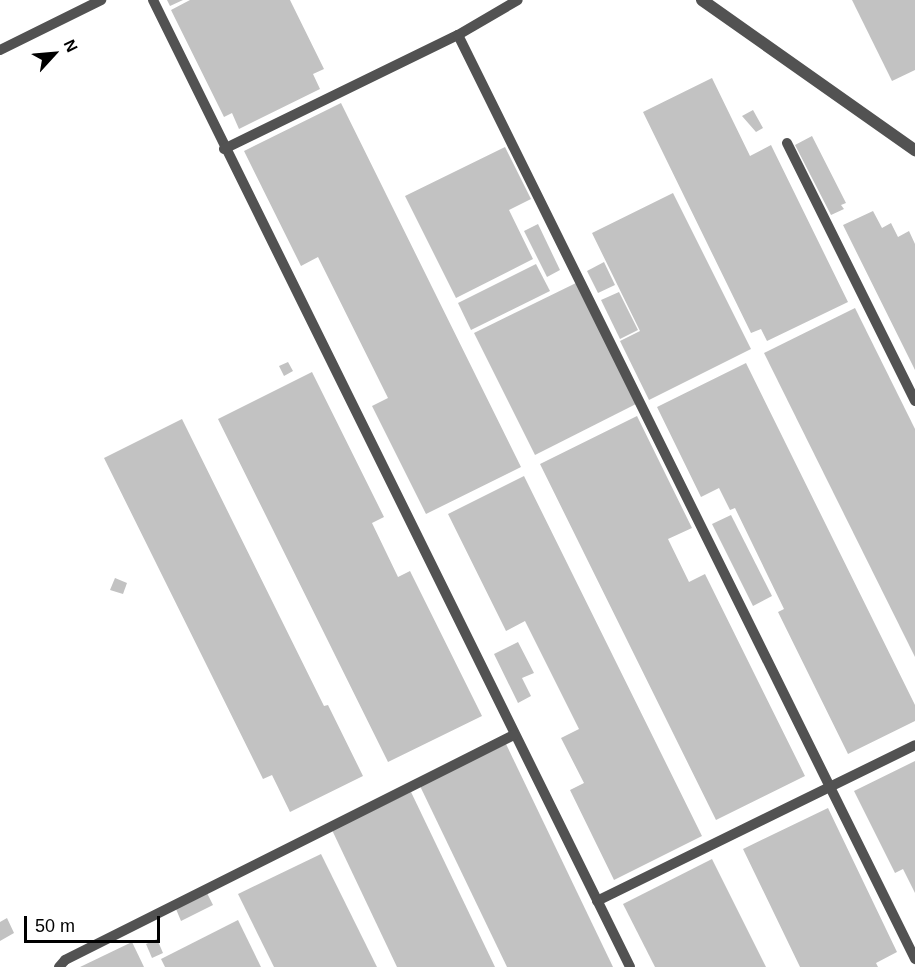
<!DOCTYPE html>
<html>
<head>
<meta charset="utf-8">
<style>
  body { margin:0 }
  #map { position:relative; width:915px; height:967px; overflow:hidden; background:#fff; font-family:Arial,sans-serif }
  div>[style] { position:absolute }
  .building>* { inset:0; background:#c2c2c2 }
  .service>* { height:10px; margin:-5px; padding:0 5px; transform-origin:5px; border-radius:5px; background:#525252 }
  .minor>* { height:12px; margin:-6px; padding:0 6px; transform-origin:6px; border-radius:6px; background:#525252 }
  span { translate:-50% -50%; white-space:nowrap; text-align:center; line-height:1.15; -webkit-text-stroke:6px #fff; paint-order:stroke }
  .north { position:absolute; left:24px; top:24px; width:60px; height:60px; -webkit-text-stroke:4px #fff; paint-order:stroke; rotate:64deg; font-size:16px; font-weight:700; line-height:24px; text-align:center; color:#000 }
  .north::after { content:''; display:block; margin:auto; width:21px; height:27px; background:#000; clip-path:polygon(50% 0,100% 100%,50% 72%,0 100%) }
  .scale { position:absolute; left:24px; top:916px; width:136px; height:27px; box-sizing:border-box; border:3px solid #000; border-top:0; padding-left:8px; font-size:18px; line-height:21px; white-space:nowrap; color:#000; -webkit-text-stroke:4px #fff; paint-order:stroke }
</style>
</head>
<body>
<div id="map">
  <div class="building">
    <div style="clip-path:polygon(167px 0,183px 0,170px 6px)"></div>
    <div style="clip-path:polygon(190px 0,290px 0,324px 69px,313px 74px,320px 89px,239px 129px,232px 113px,224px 117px,171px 10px)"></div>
    <div style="clip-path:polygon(852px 0,915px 0,915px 70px,892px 81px)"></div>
    <div style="clip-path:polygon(712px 78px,750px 156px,771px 145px,848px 302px,767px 341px,761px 329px,751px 333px,643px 112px)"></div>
    <div style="clip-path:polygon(341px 103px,521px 467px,426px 514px,372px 406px,388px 398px,318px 257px,301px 266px,244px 151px)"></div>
    <div style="clip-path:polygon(753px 110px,763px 128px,756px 132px,742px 116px)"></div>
    <div style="clip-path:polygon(812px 136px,846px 203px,841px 205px,844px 209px,831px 215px,795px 145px)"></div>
    <div style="clip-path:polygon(505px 147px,531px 199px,509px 210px,533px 259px,456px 298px,405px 196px)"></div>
    <div style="clip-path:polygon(673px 193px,751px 349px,649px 400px,620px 341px,640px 331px,592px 233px)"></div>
    <div style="clip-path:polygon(873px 211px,882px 228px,891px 223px,898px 237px,909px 231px,915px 244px,915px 370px,843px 225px)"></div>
    <div style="clip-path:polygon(538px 224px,560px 270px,547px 277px,524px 231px)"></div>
    <div style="clip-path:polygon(604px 262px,615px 285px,598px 293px,587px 271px)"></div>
    <div style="clip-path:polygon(536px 264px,550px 291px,471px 330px,458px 303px)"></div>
    <div style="clip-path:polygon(576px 283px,636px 404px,535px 455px,474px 333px)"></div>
    <div style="clip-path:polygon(619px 292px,638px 330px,620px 339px,601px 300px)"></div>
    <div style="clip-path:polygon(855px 308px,915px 429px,915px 657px,764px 353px)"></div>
    <div style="clip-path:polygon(288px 362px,293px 371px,284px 376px,279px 366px)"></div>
    <div style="clip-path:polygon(746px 363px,915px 705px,915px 721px,848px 754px,778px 612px,784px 609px,735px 508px,730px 510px,719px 488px,701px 497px,657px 407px)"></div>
    <div style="clip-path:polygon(312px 372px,384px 517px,372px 523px,398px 577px,410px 571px,482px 716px,388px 762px,218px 419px)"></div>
    <div style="clip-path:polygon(637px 416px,692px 528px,668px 539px,689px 582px,705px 574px,805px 776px,716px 820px,540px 464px)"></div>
    <div style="clip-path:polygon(182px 419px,324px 706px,328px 705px,363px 776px,290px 812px,272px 775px,263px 779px,104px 458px)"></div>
    <div style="clip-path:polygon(524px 476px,702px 836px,614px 880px,570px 790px,584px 783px,561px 738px,579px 729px,525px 621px,506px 631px,448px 514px)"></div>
    <div style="clip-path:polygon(731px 515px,772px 596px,753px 606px,712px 524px)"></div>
    <div style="clip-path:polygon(115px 578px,127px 583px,123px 594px,110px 590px)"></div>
    <div style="clip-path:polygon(518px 642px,534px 673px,522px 678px,531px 696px,518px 703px,494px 654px)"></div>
    <div style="clip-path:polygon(506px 744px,613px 967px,507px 967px,420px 786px)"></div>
    <div style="clip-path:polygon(915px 761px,915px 893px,903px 869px,895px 873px,854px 791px)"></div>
    <div style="clip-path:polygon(411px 792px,495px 967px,397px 967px,332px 830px)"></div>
    <div style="clip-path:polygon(828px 808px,897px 952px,876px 963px,878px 967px,800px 967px,743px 849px)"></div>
    <div style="clip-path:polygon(321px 854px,377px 967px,274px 967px,238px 894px)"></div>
    <div style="clip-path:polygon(712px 859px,766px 967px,655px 967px,623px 904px)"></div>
    <div style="clip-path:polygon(207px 893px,213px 905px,181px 921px,176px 909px)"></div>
    <div style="clip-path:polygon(7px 918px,14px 933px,0 941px,0 922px)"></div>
    <div style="clip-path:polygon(238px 920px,261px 967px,165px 967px,161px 959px)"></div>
    <div style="clip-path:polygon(157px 939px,163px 953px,152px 958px,146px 944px)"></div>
    <div style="clip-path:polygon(132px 942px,144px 967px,80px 967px)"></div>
  </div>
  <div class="service">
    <div style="left:153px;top:0;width:1078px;rotate:63.74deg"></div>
    <div style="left:458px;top:35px;width:1031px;rotate:63.68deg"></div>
    <div style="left:0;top:50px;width:113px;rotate:-26.3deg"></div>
    <div style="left:787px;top:143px;width:288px;rotate:63.6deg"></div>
    <div style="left:224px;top:149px;width:260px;rotate:-26deg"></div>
    <div style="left:458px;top:35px;width:69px;rotate:-30.3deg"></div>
    <div style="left:597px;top:901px;width:354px;rotate:-26.1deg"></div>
    <div style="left:59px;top:967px;width:9px;rotate:-49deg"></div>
    <div style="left:65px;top:960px;width:502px;rotate:-26.62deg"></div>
  </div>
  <div class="minor">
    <div style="left:702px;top:0;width:261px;rotate:35.2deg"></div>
  </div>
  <div class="north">N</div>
  <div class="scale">50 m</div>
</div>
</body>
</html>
